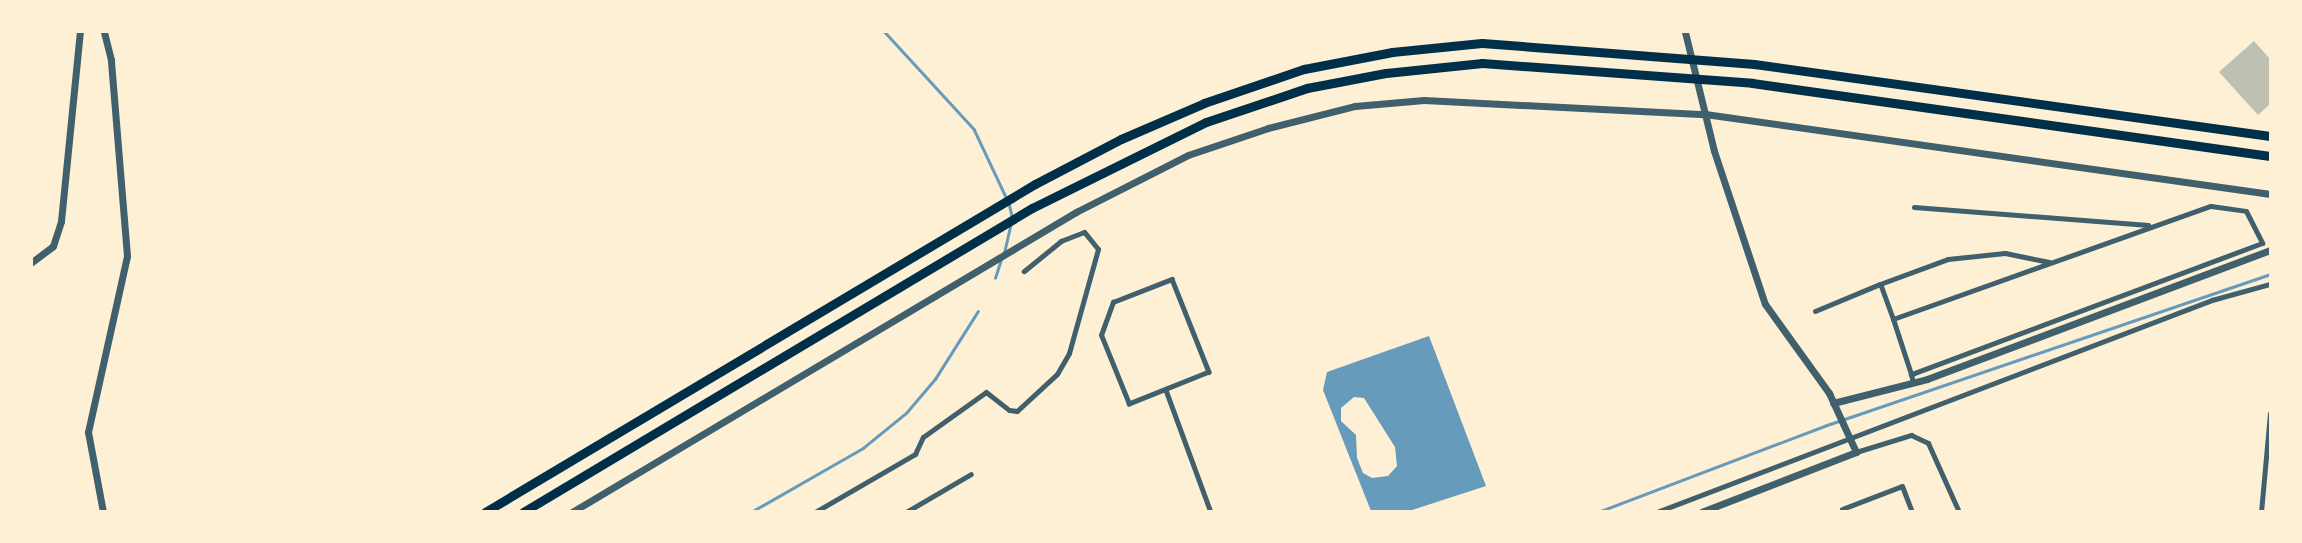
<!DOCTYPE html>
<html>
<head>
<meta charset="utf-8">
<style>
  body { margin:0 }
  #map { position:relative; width:2302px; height:543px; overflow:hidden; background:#fdf0d5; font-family:"Archivo Narrow",sans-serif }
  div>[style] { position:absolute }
  .water>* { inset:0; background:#669bbc }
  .stream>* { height:2.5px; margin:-1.25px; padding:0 1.25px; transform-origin:1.25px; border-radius:1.25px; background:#669bbc }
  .building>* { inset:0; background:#bec0b2 }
  .pedestrian>* { height:4.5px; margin:-2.25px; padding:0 2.25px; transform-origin:2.25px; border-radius:2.25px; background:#3f606c }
  .minor>* { height:5px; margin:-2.5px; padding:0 2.5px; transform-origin:2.5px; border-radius:2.5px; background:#3f606c }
  .tertiary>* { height:7px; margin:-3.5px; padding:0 3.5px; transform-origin:3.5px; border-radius:3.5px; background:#3f606c }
  .trunk>* { height:9px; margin:-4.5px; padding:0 4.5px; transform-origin:4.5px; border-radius:4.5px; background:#003049 }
  span { translate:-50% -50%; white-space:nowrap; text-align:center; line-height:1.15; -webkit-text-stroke:7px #fdf0d5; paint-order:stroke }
  .frame { position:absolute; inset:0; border:33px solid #fdf0d5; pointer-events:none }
</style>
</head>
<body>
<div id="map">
  <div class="water">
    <div style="clip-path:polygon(evenodd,1429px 336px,1486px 486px,1409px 511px,1371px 511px,1323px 390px,1327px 372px,1429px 336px,1354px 397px,1364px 398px,1395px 447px,1397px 466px,1388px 476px,1372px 478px,1363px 473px,1357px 458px,1356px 435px,1341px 421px,1341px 408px,1354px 397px)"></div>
  </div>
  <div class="stream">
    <div style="left:885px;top:32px;width:132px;rotate:47.5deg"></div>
    <div style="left:974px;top:129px;width:75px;rotate:64.8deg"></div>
    <div style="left:1009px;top:203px;width:13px;rotate:77deg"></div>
    <div style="left:1004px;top:253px;width:28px;rotate:-77deg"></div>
    <div style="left:995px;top:278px;width:20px;rotate:-72deg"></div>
    <div style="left:751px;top:512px;width:129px;rotate:-29.7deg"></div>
    <div style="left:863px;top:448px;width:55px;rotate:-39.1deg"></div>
    <div style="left:906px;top:413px;width:45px;rotate:-49.5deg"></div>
    <div style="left:935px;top:379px;width:80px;rotate:-57.7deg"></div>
    <div style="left:1598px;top:512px;width:248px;rotate:-20.8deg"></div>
    <div style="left:1830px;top:424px;width:465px;rotate:-18.8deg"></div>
  </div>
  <div class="building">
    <div style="clip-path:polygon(2254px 41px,2270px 59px,2270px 104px,2258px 115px,2219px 72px)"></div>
  </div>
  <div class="pedestrian">
    <div style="left:1172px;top:279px;width:100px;rotate:68.3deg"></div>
    <div style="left:1209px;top:372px;width:86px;rotate:158.2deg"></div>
    <div style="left:1129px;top:404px;width:74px;rotate:-112.1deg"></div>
    <div style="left:1101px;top:335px;width:35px;rotate:-70deg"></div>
    <div style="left:1113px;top:302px;width:63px;rotate:-21.3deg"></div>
    <div style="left:1166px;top:390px;width:130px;rotate:69.8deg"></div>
    <div style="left:1657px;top:512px;width:594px;rotate:-20.91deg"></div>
    <div style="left:2212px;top:300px;width:60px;rotate:-15.4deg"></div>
  </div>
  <div class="minor">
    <div style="left:1914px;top:207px;width:235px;rotate:4.4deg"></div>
    <div style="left:1815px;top:311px;width:70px;rotate:-22.6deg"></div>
    <div style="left:1893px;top:319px;width:37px;rotate:-110deg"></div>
    <div style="left:1880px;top:284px;width:72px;rotate:-20.2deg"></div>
    <div style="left:1948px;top:259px;width:57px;rotate:-6deg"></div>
    <div style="left:2005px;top:253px;width:45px;rotate:11.6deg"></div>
    <div style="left:1911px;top:374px;width:58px;rotate:-108.1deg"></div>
    <div style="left:1893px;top:319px;width:337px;rotate:-19.6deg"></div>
    <div style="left:2211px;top:206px;width:35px;rotate:8deg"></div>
    <div style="left:2246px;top:211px;width:36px;rotate:63deg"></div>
    <div style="left:2262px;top:243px;width:375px;rotate:159.5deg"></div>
    <div style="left:1911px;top:374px;width:9px;rotate:77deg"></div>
    <div style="left:1856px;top:452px;width:58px;rotate:-17.2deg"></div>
    <div style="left:1911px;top:435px;width:19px;rotate:25deg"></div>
    <div style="left:1928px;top:443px;width:76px;rotate:65.8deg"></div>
    <div style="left:1842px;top:509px;width:64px;rotate:-21deg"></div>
    <div style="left:1902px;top:486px;width:28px;rotate:69deg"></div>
    <div style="left:815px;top:512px;width:116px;rotate:-30.1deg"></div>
    <div style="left:915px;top:454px;width:19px;rotate:-65deg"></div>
    <div style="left:923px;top:437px;width:77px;rotate:-35.5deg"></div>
    <div style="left:986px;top:392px;width:29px;rotate:38deg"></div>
    <div style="left:1009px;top:410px;width:8px;rotate:7deg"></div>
    <div style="left:1017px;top:411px;width:54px;rotate:-42.8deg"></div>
    <div style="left:1057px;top:374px;width:24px;rotate:-60deg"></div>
    <div style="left:1069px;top:353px;width:108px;rotate:-74.4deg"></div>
    <div style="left:1098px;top:249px;width:22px;rotate:-129deg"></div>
    <div style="left:1084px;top:232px;width:25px;rotate:159deg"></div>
    <div style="left:1061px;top:241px;width:48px;rotate:141deg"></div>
    <div style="left:906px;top:512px;width:75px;rotate:-30.3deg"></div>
    <div style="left:2261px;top:512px;width:99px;rotate:-84.8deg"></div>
  </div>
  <div class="tertiary">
    <div style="left:1685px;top:32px;width:122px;rotate:76.3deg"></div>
    <div style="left:1714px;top:151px;width:161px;rotate:71.6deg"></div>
    <div style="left:1765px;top:304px;width:110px;rotate:54.3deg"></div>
    <div style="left:1829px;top:393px;width:65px;rotate:65.4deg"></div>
    <div style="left:1856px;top:452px;width:166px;rotate:158.8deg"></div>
    <div style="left:32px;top:262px;width:26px;rotate:-37deg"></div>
    <div style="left:53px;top:246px;width:26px;rotate:-72deg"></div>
    <div style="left:61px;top:221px;width:190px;rotate:-84.3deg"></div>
    <div style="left:1833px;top:403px;width:97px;rotate:-14.3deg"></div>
    <div style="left:1927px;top:379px;width:366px;rotate:-20.6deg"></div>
    <div style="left:103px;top:512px;width:81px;rotate:-100.6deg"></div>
    <div style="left:88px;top:432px;width:180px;rotate:-77.5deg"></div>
    <div style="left:127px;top:256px;width:197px;rotate:-94.7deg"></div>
    <div style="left:111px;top:60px;width:29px;rotate:-104deg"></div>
    <div style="left:572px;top:512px;width:587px;rotate:-30.76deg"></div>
    <div style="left:1076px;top:212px;width:126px;rotate:-27deg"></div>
    <div style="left:1188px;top:155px;width:84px;rotate:-18.6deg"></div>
    <div style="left:1268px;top:128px;width:90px;rotate:-14.2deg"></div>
    <div style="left:1355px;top:106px;width:69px;rotate:-5deg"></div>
    <div style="left:1424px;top:100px;width:281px;rotate:2.9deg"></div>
    <div style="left:1705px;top:114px;width:571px;rotate:8.06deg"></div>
  </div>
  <div class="trunk">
    <div style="left:485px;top:512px;width:640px;rotate:-30.81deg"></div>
    <div style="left:1035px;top:184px;width:97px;rotate:-27.6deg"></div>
    <div style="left:1121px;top:139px;width:90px;rotate:-23.4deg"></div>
    <div style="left:1204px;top:103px;width:106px;rotate:-18.8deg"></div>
    <div style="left:1304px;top:69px;width:90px;rotate:-10.9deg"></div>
    <div style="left:1392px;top:52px;width:90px;rotate:-5.7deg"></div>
    <div style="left:1482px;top:43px;width:273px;rotate:4.4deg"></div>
    <div style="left:1754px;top:64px;width:521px;rotate:7.94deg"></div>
    <div style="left:523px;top:512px;width:593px;rotate:-30.85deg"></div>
    <div style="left:1032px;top:208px;width:194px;rotate:-26.3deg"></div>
    <div style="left:1206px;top:122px;width:107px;rotate:-18.6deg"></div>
    <div style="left:1307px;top:88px;width:80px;rotate:-10.8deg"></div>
    <div style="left:1386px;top:73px;width:97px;rotate:-5.9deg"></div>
    <div style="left:1482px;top:63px;width:271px;rotate:4.2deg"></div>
    <div style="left:1752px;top:83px;width:523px;rotate:8.02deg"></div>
  </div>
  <div class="frame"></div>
</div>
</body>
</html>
